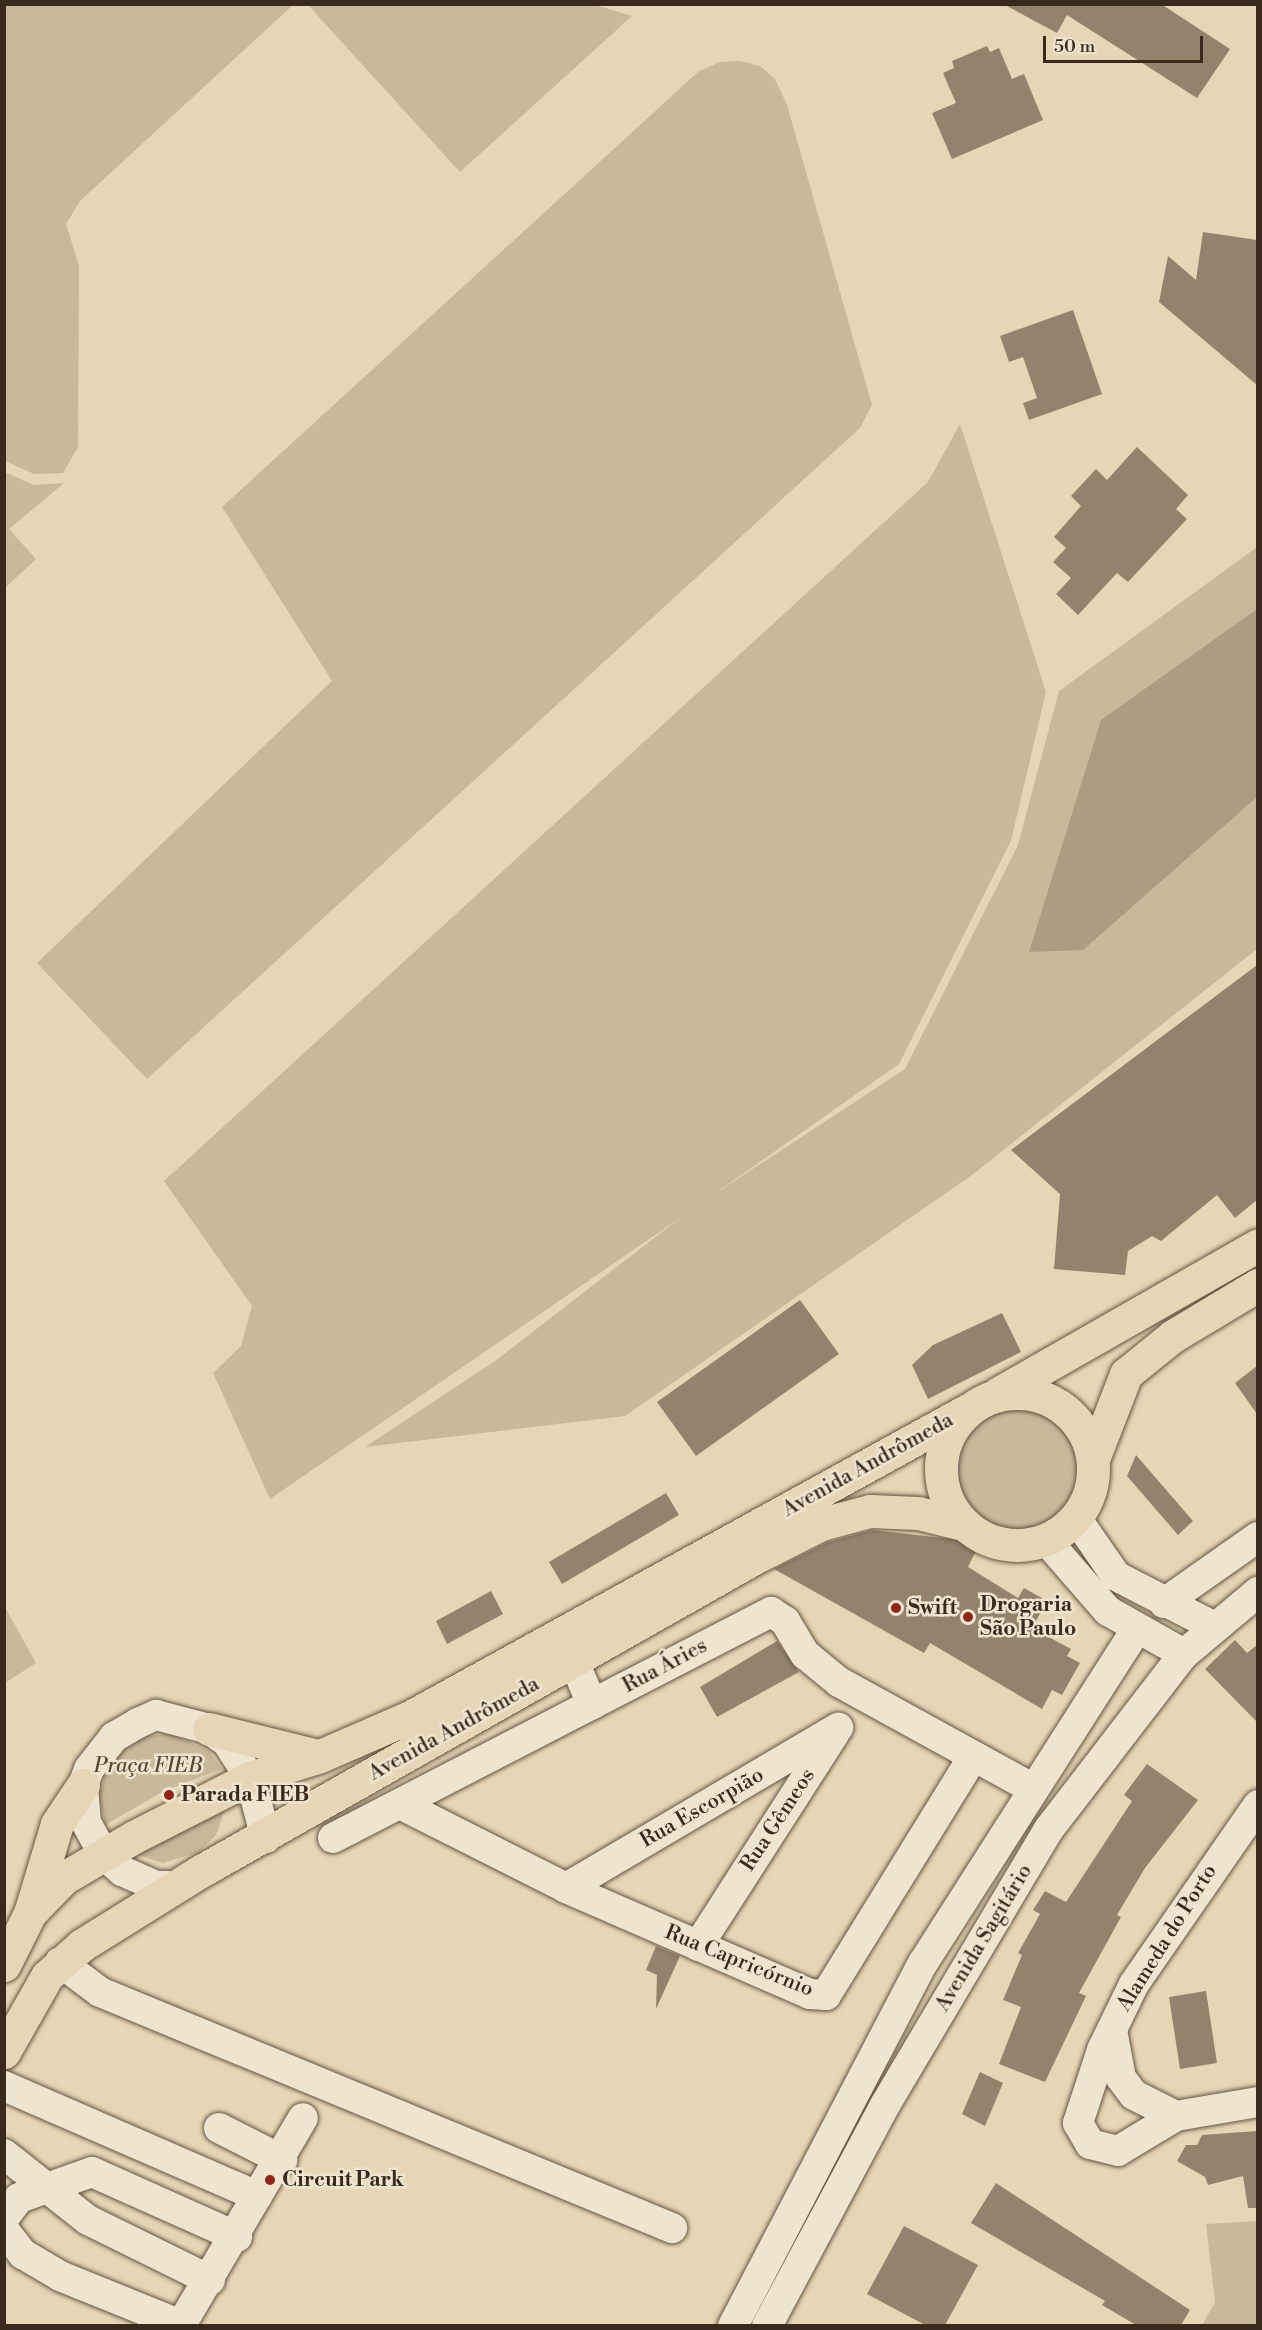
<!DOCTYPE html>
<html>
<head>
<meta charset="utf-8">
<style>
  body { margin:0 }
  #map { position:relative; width:1262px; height:2330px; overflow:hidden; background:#e7d6b5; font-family:"Libre Bodoni",serif }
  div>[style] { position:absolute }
  .green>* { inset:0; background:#c9b99b }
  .round { border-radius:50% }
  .water>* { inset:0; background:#ac9c81 }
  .building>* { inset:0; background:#93836c }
  .roads { filter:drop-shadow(0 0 2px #645543) drop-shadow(0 0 2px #645543) }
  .minor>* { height:30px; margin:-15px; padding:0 15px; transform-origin:15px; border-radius:15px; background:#efe4cf }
  .major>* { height:33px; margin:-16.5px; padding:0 16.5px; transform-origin:16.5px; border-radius:16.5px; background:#e7d6b5 }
  .major>.ring { margin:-16.5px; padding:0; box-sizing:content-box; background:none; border:33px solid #e7d6b5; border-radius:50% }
  .dots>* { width:16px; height:16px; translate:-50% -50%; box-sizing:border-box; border:3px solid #efe4cf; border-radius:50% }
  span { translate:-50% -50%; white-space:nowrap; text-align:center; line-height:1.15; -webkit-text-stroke:5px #efe4cf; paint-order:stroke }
  .street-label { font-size:21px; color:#392a1d }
  .poi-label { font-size:21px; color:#392a1d; font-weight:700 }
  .left { translate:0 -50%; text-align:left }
  .park-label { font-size:21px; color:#564736; font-style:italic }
  .frame { position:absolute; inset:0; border:6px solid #392a1d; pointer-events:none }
  .scale { position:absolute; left:1043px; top:36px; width:160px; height:27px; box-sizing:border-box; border:3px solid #392a1d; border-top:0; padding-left:8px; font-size:18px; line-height:21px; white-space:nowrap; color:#392a1d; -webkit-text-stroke:4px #efe4cf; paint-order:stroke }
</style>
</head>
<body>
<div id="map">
  <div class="green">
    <div style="clip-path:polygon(5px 4px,293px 5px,80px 201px,66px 224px,79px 266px,78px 447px,63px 473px,34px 474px,5px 461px)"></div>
    <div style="clip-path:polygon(592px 4px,632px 16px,460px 172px,308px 5px)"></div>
    <div style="clip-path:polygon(740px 61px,760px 66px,775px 79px,787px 105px,872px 405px,860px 428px,147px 1079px,37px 963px,332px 681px,222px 507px,698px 72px,719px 62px)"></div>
    <div style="clip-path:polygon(960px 424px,1046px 692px,1011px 841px,899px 1064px,710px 1197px,905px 1069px,1018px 845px,1059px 691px,1257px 547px,1257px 949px,972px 1175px,625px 1416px,365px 1447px,495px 1361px,680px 1218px,270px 1499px,213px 1373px,241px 1346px,252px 1306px,164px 1181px,928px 482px)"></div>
    <div style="clip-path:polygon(5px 472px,34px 485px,64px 483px,9px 529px,36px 559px,5px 588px)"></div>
    <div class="round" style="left:952px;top:1404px;width:132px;height:132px"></div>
    <div style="clip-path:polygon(5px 1607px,36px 1663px,5px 1683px,4px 1683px)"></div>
    <div style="clip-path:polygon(171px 1734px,209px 1751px,222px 1769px,164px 1791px,105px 1825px,99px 1796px,110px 1761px,144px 1736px)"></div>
    <div style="clip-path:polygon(228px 1800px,216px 1835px,199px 1852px,163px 1863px,129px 1852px)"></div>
    <div style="clip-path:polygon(1257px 2221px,1257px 2325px,1202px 2325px,1215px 2302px,1206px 2224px)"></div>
  </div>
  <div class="water">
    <div style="clip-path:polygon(1257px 609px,1257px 797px,1083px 950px,1029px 952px,1101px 720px)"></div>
  </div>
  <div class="building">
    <div style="clip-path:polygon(1003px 4px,1161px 4px,1230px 49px,1197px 98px,1067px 15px,1057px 33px)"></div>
    <div style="clip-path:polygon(987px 46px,990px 52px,999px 48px,1012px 79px,1024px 74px,1043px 120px,952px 159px,932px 113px,956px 103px,943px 73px,954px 68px,952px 61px)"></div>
    <div style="clip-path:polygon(1203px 232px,1257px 240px,1257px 385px,1159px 302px,1168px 256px,1196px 280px)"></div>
    <div style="clip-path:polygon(1073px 310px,1102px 394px,1029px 420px,1023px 403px,1037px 398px,1023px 357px,1009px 362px,1000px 336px)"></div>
    <div style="clip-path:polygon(1137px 447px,1188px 495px,1176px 509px,1187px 519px,1128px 582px,1117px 573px,1078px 615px,1056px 594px,1071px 578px,1053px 562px,1066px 548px,1054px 537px,1081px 506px,1071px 496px,1096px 469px,1107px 480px)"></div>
    <div style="clip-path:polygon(1257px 965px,1257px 1200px,1235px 1218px,1217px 1195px,1161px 1241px,1152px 1236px,1128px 1251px,1125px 1275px,1054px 1269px,1060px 1194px,1011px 1150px)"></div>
    <div style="clip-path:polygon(800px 1300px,839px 1354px,696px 1456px,657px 1402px)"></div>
    <div style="clip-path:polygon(1002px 1313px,1021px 1352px,928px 1399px,912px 1365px,933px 1345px)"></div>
    <div style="clip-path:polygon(1257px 1366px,1257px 1414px,1235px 1383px)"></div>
    <div style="clip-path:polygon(1136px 1455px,1193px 1521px,1178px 1535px,1127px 1476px)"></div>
    <div style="clip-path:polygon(666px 1493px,679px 1515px,562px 1584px,549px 1562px)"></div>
    <div style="clip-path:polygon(872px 1530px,969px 1541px,977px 1549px,968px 1567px,1018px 1598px,1024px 1588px,1047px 1601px,1032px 1628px,1071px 1649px,1067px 1656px,1080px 1663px,1062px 1695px,1052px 1690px,1042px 1709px,930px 1643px,924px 1653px,774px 1569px,828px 1542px)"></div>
    <div style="clip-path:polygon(491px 1591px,503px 1614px,447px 1644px,436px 1621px)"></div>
    <div style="clip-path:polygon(1235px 1640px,1247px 1653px,1257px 1645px,1257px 1722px,1205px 1669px)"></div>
    <div style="clip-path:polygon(777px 1641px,799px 1672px,717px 1717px,700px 1687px)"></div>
    <div style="clip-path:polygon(1147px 1764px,1198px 1800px,1145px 1868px,1117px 1915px,1121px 1917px,1079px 1993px,1086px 1996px,1045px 2082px,999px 2064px,1021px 2007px,1003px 2000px,1022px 1955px,1018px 1953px,1040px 1914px,1033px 1910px,1045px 1891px,1066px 1902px,1132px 1801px,1124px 1795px)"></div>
    <div style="clip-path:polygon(656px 1946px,680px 1956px,656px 2009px,657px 1975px,646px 1970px)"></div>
    <div style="clip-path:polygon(1206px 1991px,1217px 2063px,1180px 2069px,1169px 1997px)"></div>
    <div style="clip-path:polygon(980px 2072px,1003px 2083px,985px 2126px,962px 2114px)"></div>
    <div style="clip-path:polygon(1257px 2131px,1257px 2208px,1248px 2208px,1243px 2176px,1208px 2185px,1205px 2177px,1177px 2161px,1186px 2145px,1197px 2145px,1202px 2135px)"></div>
    <div style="clip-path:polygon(996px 2183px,1190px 2310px,1181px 2325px,1136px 2325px,1102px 2305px,1105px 2301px,971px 2223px)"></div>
    <div style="clip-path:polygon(904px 2226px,978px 2265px,945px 2325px,925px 2325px,867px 2294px)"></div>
  </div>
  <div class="roads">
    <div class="minor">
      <div style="left:1076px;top:1518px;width:70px;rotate:55.4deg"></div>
      <div style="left:1116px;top:1576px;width:109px;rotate:27.3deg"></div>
      <div style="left:1046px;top:1540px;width:94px;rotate:48.9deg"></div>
      <div style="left:1108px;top:1611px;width:87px;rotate:29.5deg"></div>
      <div style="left:1164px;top:1603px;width:115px;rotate:-35.1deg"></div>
      <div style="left:574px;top:1662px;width:46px;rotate:66.8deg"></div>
      <div style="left:402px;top:1805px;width:184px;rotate:26.8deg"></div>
      <div style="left:566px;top:1888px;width:266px;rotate:23.5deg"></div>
      <div style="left:810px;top:1994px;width:16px;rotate:4deg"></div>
      <div style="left:826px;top:1995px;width:278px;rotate:-58.3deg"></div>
      <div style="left:1258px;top:1805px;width:218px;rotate:124.7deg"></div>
      <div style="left:1134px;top:1984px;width:73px;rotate:115.9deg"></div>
      <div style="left:1102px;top:2050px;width:77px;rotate:108.2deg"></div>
      <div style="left:1078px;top:2123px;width:24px;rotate:60deg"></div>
      <div style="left:1090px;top:2144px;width:29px;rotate:14deg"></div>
      <div style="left:1118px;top:2151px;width:68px;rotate:-31.1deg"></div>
      <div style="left:1176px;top:2116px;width:83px;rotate:-9.7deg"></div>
      <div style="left:333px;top:1838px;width:493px;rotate:-27.3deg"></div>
      <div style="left:771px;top:1612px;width:17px;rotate:33deg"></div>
      <div style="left:785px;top:1621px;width:39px;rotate:59deg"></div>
      <div style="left:805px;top:1654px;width:44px;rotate:39.5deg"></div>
      <div style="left:839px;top:1682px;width:220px;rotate:28.8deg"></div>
      <div style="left:176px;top:1886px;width:20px;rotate:180deg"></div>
      <div style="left:156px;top:1886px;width:37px;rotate:-156deg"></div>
      <div style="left:122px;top:1871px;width:24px;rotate:-138deg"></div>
      <div style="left:104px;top:1855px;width:38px;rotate:-119deg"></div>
      <div style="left:86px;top:1822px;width:37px;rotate:-95deg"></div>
      <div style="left:83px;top:1785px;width:17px;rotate:-69deg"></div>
      <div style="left:89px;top:1769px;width:41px;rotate:-52deg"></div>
      <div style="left:114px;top:1737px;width:28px;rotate:-30deg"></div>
      <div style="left:138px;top:1723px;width:20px;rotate:-24deg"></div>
      <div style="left:156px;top:1715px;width:55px;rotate:14.8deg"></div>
      <div style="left:209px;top:1729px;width:22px;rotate:36deg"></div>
      <div style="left:227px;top:1742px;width:43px;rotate:57.4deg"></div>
      <div style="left:250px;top:1778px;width:62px;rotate:75.1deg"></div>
      <div style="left:566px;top:1888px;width:316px;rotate:-30.5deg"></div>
      <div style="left:698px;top:1946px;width:252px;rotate:-57.3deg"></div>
      <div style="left:60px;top:1962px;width:50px;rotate:36.9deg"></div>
      <div style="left:100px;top:1992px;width:619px;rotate:22.42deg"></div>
      <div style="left:1112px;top:2030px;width:49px;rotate:79.4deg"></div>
      <div style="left:1121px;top:2078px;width:21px;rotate:53deg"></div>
      <div style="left:1134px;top:2095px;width:47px;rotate:26.6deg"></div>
      <div style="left:4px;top:2086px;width:276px;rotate:23.5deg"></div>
      <div style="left:219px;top:2128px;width:71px;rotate:26.9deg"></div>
      <div style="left:4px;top:2154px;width:107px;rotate:38.2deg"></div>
      <div style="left:88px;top:2220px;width:136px;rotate:26.2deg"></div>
      <div style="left:4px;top:2218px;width:25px;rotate:-53deg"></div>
      <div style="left:19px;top:2198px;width:77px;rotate:-19.6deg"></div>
      <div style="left:92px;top:2172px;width:159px;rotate:24.1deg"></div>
      <div style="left:4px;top:2230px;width:31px;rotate:52deg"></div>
      <div style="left:23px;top:2254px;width:43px;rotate:30.7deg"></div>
      <div style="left:60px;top:2276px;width:131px;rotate:22deg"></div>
      <div style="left:181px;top:2325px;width:240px;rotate:-59.5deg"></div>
      <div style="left:733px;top:2326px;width:410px;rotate:-62.4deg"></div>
      <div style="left:923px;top:1963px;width:394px;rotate:-57.4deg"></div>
      <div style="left:767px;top:2326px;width:251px;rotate:-61.9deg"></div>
      <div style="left:885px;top:2105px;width:321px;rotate:-59.3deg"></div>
      <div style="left:1049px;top:1829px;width:221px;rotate:-52.4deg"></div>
      <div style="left:1184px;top:1654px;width:97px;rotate:-40deg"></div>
    </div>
    <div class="major">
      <div class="ring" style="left:941px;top:1393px;width:119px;height:119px"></div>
      <div style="left:999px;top:1393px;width:298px;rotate:-29.7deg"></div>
      <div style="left:1093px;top:1459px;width:91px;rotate:-68.8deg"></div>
      <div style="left:1126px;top:1374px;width:60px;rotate:-39deg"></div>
      <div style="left:1173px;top:1336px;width:99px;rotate:-31deg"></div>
      <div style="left:209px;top:1729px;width:112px;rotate:13.9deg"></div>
      <div style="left:31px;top:1910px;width:90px;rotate:-73.2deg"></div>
      <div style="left:57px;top:1824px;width:47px;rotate:-56.3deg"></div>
      <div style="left:4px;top:1965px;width:58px;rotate:-63.4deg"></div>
      <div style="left:30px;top:1913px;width:49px;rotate:-45.8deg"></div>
      <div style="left:64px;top:1878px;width:81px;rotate:-30.4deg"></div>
      <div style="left:134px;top:1837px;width:130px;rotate:-27deg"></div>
      <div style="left:250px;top:1778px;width:73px;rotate:-17.4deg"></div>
      <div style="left:320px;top:1756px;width:100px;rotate:-23.5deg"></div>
      <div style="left:412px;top:1716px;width:632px;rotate:-28.83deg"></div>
      <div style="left:4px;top:2052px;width:87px;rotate:-60.5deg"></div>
      <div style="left:47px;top:1976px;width:47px;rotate:-41.5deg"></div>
      <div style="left:82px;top:1945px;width:140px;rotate:-31.9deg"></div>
      <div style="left:201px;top:1871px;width:638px;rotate:-29.5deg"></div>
      <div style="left:756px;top:1557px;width:73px;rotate:-26.9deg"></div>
      <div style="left:821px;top:1524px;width:51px;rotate:-14.9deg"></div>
      <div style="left:870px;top:1511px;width:48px;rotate:2.4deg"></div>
      <div style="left:918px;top:1513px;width:46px;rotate:13.7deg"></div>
    </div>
  </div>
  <div class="dots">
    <div style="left:896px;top:1608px;background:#8f2418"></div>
    <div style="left:968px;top:1617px;background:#8f2418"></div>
    <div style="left:169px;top:1795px;background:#8f2418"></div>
    <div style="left:270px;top:2180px;background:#8f2418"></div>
  </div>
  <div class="street-label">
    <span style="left:868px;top:1465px;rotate:-29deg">Avenida Andrômeda</span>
    <span style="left:665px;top:1666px;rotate:-28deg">Rua Áries</span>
    <span style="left:454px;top:1729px;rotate:-29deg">Avenida Andrômeda</span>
    <span style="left:702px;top:1808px;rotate:-30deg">Rua Escorpião</span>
    <span style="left:778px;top:1820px;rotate:-57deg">Rua Gêmeos</span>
    <span style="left:984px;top:1938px;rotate:-59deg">Avenida Sagitário</span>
    <span style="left:1167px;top:1938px;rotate:-58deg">Alameda do Porto</span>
    <span style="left:739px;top:1961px;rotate:22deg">Rua Capricórnio</span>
  </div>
  <div class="poi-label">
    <span class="left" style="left:980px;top:1617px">Drogaria<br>São Paulo</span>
    <span class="left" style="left:908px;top:1608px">Swift</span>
    <span class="left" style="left:181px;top:1795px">Parada FIEB</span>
    <span class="left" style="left:282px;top:2180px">Circuit Park</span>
  </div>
  <div class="park-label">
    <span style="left:148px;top:1766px">Praça FIEB</span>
  </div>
  <div class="frame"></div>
  <div class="scale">50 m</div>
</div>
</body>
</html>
